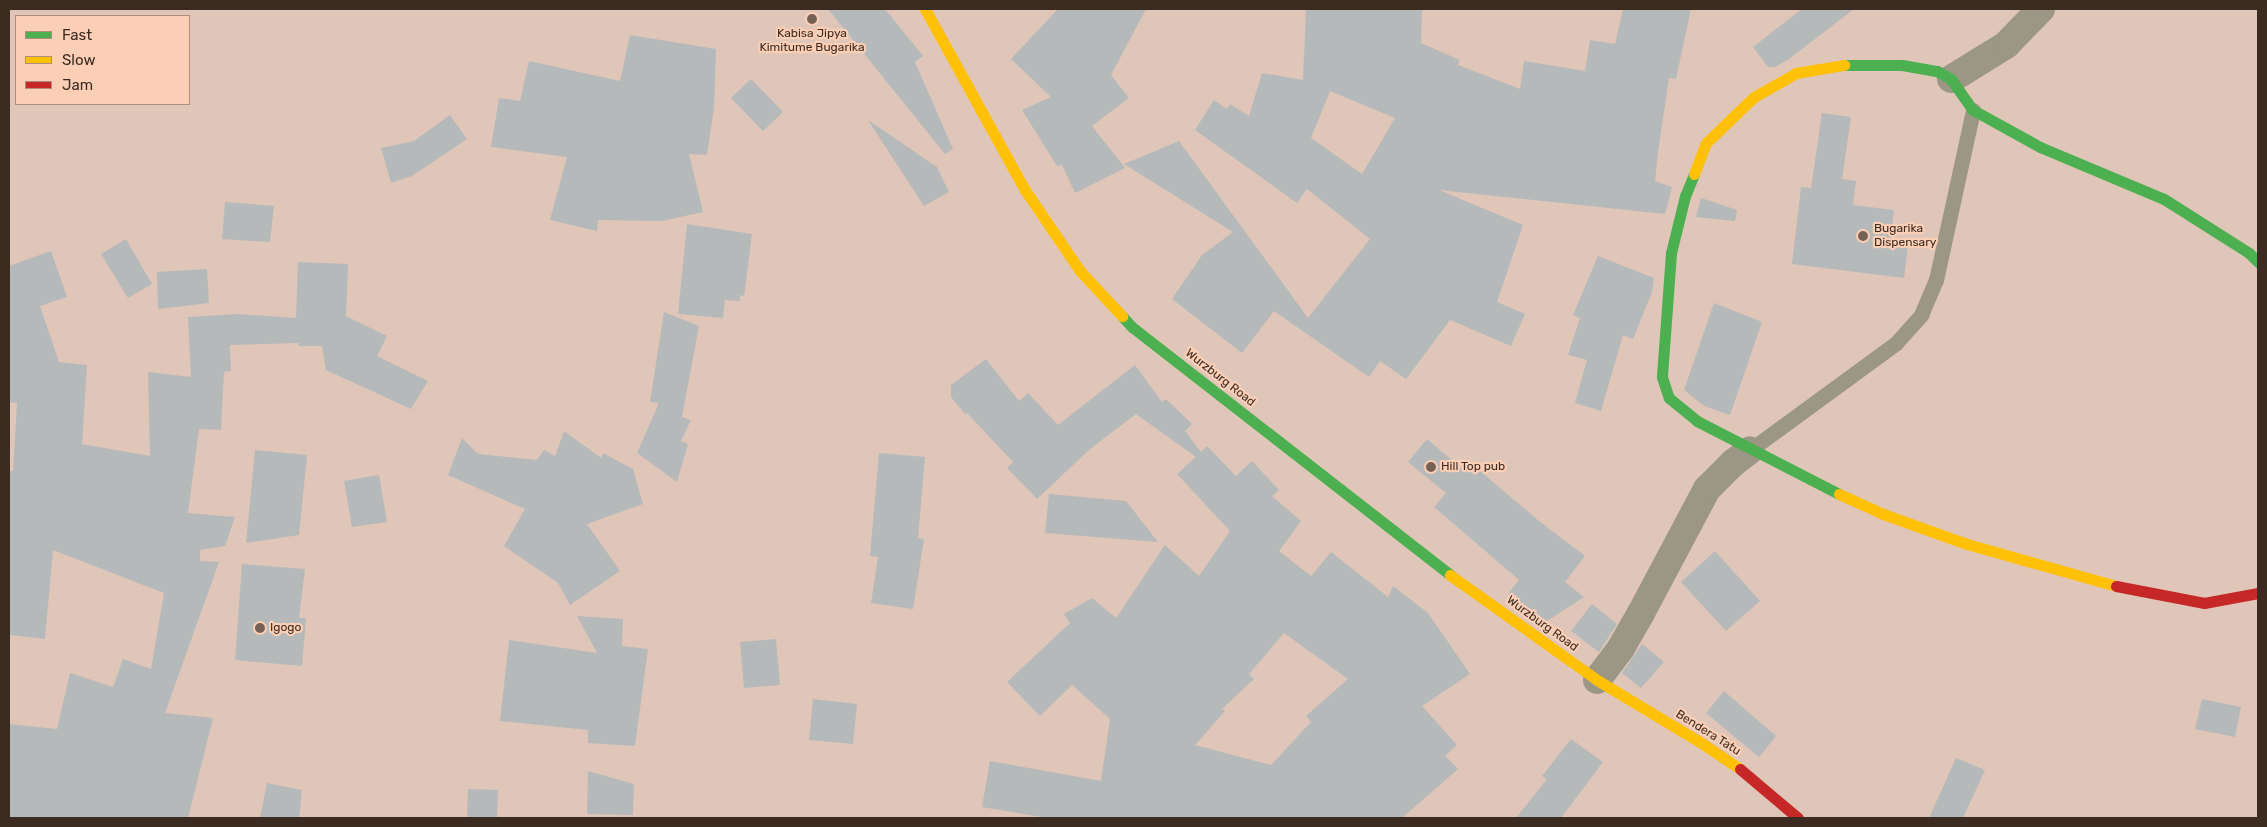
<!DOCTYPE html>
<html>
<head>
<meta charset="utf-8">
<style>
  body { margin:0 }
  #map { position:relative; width:2267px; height:827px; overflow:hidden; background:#dfc6b8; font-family:Rubik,sans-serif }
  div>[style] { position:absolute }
  .building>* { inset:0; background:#b5b9ba }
  .lane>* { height:15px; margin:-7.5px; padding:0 7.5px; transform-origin:7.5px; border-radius:7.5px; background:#9c9685 }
  .street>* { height:28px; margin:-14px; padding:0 14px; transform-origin:14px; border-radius:14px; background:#9c9685 }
  .fast>* { height:11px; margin:-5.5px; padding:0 5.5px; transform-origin:5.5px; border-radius:5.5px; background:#4caf50 }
  .slow>* { height:11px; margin:-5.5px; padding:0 5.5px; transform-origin:5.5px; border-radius:5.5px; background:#ffc107 }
  .jam>* { height:11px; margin:-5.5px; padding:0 5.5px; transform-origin:5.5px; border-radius:5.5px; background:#c62828 }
  .dots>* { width:14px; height:14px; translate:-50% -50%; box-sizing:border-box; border:2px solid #fbceb6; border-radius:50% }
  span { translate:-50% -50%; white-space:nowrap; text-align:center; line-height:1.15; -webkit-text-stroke:4.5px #fbceb6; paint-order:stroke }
  .poi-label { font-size:12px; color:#3c2b21 }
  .left { translate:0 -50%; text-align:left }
  .street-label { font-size:12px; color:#3c2b21 }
  .frame { position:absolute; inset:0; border:10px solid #3c2b21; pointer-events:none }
  .legend { position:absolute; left:15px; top:15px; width:175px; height:90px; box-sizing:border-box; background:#fbceb6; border:1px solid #af8d7a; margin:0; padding:6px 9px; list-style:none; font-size:15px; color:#3c2b21 }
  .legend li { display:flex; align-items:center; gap:10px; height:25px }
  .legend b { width:25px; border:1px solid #af8d7a }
</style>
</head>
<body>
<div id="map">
  <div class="building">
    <div style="clip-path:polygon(828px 9px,885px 9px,923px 56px,915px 62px,953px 149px,945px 154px)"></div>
    <div style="clip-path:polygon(1058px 9px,1146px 9px,1111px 75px,1129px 98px,1092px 126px,1125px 168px,1075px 193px,1062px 165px,1057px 166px,1022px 110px,1051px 97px,1011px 59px)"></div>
    <div style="clip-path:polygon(evenodd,1306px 9px,1422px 9px,1421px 43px,1460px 60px,1458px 65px,1520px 89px,1524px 61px,1585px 71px,1590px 40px,1615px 44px,1623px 9px,1691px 9px,1676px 79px,1669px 78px,1658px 152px,1655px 181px,1672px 187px,1665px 214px,1439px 190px,1523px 225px,1497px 302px,1525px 314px,1511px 346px,1450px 320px,1406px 379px,1380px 361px,1369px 377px,1274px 311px,1242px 353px,1172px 299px,1202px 255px,1233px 232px,1124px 164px,1179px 141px,1308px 318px,1370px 239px,1307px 189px,1297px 203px,1195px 130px,1214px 100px,1227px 109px,1230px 104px,1249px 116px,1262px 73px,1303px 80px,1306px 9px,1330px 91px,1395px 118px,1362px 174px,1311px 138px,1330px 91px)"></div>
    <div style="clip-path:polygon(1802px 9px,1854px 9px,1789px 59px,1775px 67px,1768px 67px,1753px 47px)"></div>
    <div style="clip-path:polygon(630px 35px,716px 49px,714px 108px,707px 155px,689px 154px,703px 212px,662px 221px,598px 220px,597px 231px,550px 220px,567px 157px,491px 147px,499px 98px,520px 101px,529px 61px,620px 81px)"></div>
    <div style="clip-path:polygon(751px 79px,783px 112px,763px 131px,731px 98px)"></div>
    <div style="clip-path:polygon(1822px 113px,1851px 117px,1842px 179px,1856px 181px,1853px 205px,1894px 210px,1890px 243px,1908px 245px,1904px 278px,1792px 264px,1801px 187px,1811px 188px)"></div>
    <div style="clip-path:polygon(450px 115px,467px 139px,412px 176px,391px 183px,381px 148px,414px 141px)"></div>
    <div style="clip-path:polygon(868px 120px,937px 167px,949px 192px,924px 206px)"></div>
    <div style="clip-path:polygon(1701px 198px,1737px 210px,1735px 221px,1696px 217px)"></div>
    <div style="clip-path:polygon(225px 202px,274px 206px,270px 242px,222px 239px)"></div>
    <div style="clip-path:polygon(687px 224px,752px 234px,744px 296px,740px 295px,740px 301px,725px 300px,723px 318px,678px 314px)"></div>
    <div style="clip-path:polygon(126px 239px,152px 284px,128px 298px,101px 254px)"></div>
    <div style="clip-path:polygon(51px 251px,67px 297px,40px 306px,59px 362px,87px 365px,82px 444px,150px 456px,148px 372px,191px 377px,188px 317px,238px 314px,296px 318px,298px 262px,348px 264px,346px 316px,387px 336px,377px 356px,428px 381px,411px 409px,326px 370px,322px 346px,298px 346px,299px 343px,230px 345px,231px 371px,224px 372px,221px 430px,199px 429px,188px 513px,235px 517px,225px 546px,200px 550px,200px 561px,219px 562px,165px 713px,213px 718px,188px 818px,9px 818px,9px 724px,57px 729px,70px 673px,113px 687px,123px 659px,151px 669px,164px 593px,53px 550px,45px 639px,9px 635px,9px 471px,13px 471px,17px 403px,9px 402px,9px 266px)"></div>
    <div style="clip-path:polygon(1598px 256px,1654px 278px,1652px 292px,1633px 339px,1623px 335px,1601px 411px,1575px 403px,1587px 360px,1568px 355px,1580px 318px,1573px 315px)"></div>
    <div style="clip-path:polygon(207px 269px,209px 303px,158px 309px,157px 272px)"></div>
    <div style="clip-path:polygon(1714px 303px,1762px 322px,1730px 415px,1704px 406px,1684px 390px)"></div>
    <div style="clip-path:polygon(664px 312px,699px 326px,682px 417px,691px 420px,681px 441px,688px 444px,677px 482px,637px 453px,659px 403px,650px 402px)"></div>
    <div style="clip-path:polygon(evenodd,986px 359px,1019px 401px,1028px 393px,1058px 425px,1135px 365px,1162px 402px,1166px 399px,1192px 424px,1185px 431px,1201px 452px,1207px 446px,1236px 476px,1252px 461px,1279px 490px,1272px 496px,1301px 521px,1279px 551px,1311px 576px,1331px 552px,1388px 597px,1393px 586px,1428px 613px,1470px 674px,1422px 706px,1457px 745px,1445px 756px,1458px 769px,1402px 818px,1048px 818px,982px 807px,990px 761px,1101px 781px,1110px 719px,1072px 685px,1040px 716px,1007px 682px,1070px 623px,1064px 614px,1092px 598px,1116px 618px,1165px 545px,1199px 576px,1230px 531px,1177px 474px,1196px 457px,1136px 414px,1090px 449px,1037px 499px,1007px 468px,1013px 462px,967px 413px,965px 414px,951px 397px,951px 385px,986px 359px,1284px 633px,1348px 679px,1306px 716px,1311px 722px,1271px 765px,1195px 745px,1225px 711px,1222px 709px,1254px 679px,1249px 674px,1284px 633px)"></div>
    <div style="clip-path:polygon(564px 431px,601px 458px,603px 453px,633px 469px,643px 504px,587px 524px,620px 571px,570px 605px,558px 583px,504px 546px,525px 509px,448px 475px,462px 438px,478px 454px,537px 460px,544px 450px,555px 456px)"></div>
    <div style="clip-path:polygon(1427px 439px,1465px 471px,1472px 464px,1539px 521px,1585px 556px,1565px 582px,1584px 597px,1544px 623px,1508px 594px,1519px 580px,1434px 507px,1446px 493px,1408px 462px)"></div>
    <div style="clip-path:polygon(255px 450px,307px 455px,299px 535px,246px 543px)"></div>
    <div style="clip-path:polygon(879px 453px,925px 457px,918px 538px,924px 539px,913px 609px,871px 603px,878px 557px,870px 556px)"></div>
    <div style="clip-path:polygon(379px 475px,387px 522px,352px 527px,344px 481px)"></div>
    <div style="clip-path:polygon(1049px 494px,1126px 501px,1158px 542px,1045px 533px)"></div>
    <div style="clip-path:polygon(1715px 551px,1760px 601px,1726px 631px,1681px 582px)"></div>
    <div style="clip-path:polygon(242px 564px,305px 569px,299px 618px,306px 618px,302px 666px,235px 660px)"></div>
    <div style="clip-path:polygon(1592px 604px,1617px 624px,1599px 652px,1571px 631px)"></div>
    <div style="clip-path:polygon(577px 616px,623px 619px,622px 646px,648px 649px,635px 746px,588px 743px,588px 730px,500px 721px,509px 640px,597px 653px)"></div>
    <div style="clip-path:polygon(776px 639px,780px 685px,744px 688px,740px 642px)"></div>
    <div style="clip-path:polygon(1642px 644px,1664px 662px,1641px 688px,1622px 673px)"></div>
    <div style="clip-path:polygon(1724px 691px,1776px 736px,1759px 757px,1706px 713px)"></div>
    <div style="clip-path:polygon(813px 699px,857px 704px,853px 744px,809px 740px)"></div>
    <div style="clip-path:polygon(2202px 699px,2241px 707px,2235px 737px,2195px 729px)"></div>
    <div style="clip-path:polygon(1571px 739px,1603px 762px,1561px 818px,1516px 818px,1547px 779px,1542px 776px)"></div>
    <div style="clip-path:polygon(1956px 758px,1985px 770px,1963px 818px,1929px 818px)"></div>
    <div style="clip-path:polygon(588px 771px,634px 784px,633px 815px,587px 814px)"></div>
    <div style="clip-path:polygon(267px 783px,302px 790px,299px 818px,260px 818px)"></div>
    <div style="clip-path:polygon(468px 789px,498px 790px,497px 818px,467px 818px)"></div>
  </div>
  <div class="lane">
    <div style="left:1750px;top:450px;width:181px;rotate:-36.2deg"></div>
    <div style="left:1896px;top:343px;width:38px;rotate:-48deg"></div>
    <div style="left:1921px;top:315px;width:38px;rotate:-67deg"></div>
    <div style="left:1936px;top:280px;width:174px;rotate:-77.7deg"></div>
  </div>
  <div class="street">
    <div style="left:1951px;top:79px;width:65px;rotate:-31.7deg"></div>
    <div style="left:2006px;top:45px;width:50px;rotate:-45.8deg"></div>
    <div style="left:1597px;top:680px;width:40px;rotate:-53deg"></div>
    <div style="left:1621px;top:648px;width:40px;rotate:-60.3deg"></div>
    <div style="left:1641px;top:613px;width:140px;rotate:-62deg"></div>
    <div style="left:1707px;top:489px;width:37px;rotate:-45deg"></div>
    <div style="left:1733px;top:463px;width:21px;rotate:-37deg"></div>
  </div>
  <div class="fast">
    <div style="left:1844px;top:65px;width:58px"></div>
    <div style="left:1902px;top:65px;width:36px;rotate:10deg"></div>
    <div style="left:1937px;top:71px;width:16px;rotate:30deg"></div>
    <div style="left:1951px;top:79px;width:38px;rotate:55deg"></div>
    <div style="left:1973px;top:110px;width:77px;rotate:28.9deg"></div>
    <div style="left:2040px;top:147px;width:134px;rotate:22.8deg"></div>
    <div style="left:2164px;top:199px;width:101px;rotate:32.4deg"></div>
    <div style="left:2249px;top:253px;width:13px;rotate:45deg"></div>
    <div style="left:1694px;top:174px;width:24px;rotate:112deg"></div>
    <div style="left:1685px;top:196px;width:59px;rotate:103.8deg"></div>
    <div style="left:1671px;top:253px;width:124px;rotate:94.2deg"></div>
    <div style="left:1662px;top:377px;width:22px;rotate:72deg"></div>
    <div style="left:1669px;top:398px;width:36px;rotate:39deg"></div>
    <div style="left:1697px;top:421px;width:160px;rotate:27.2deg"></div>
    <div style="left:1122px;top:316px;width:15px;rotate:48deg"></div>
    <div style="left:1132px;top:327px;width:403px;rotate:37.9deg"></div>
  </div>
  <div class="slow">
    <div style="left:925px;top:9px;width:207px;rotate:61.1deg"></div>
    <div style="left:1025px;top:190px;width:98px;rotate:55.8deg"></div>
    <div style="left:1080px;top:271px;width:62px;rotate:47deg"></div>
    <div style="left:1694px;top:174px;width:33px;rotate:-69deg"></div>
    <div style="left:1706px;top:143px;width:66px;rotate:-43.8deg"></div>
    <div style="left:1754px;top:97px;width:48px;rotate:-29.7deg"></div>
    <div style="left:1796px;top:73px;width:49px;rotate:-9.5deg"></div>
    <div style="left:1839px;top:494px;width:48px;rotate:24.4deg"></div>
    <div style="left:1883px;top:514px;width:89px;rotate:19.7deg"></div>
    <div style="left:1967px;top:544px;width:155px;rotate:15.7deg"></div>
    <div style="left:1450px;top:575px;width:181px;rotate:35.5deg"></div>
    <div style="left:1597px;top:680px;width:124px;rotate:31.1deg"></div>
    <div style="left:1703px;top:744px;width:45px;rotate:34deg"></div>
  </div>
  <div class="jam">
    <div style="left:2116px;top:586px;width:90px;rotate:10.9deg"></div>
    <div style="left:2204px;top:603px;width:55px;rotate:-10.5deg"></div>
    <div style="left:1740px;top:769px;width:76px;rotate:40.2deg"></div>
  </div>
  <div class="dots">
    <div style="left:812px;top:19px;background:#756156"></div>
    <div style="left:1863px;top:236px;background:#756156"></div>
    <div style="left:1431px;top:467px;background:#756156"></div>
    <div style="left:260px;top:628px;background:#756156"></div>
  </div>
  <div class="poi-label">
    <span style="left:812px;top:41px">Kabisa Jipya<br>Kimitume Bugarika</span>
    <span class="left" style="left:1874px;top:236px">Bugarika<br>Dispensary</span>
    <span class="left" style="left:1441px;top:467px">Hill Top pub</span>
    <span class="left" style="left:270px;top:628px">Igogo</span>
  </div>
  <div class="street-label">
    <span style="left:1220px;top:378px;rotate:38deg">Wurzburg Road</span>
    <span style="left:1542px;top:624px;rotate:36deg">Wurzburg Road</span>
    <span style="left:1708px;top:733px;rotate:32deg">Bendera Tatu</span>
  </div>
  <div class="frame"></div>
  <ul class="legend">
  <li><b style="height:6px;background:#4caf50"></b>Fast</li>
  <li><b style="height:6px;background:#ffc107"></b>Slow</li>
  <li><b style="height:6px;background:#c62828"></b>Jam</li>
  </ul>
</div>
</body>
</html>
